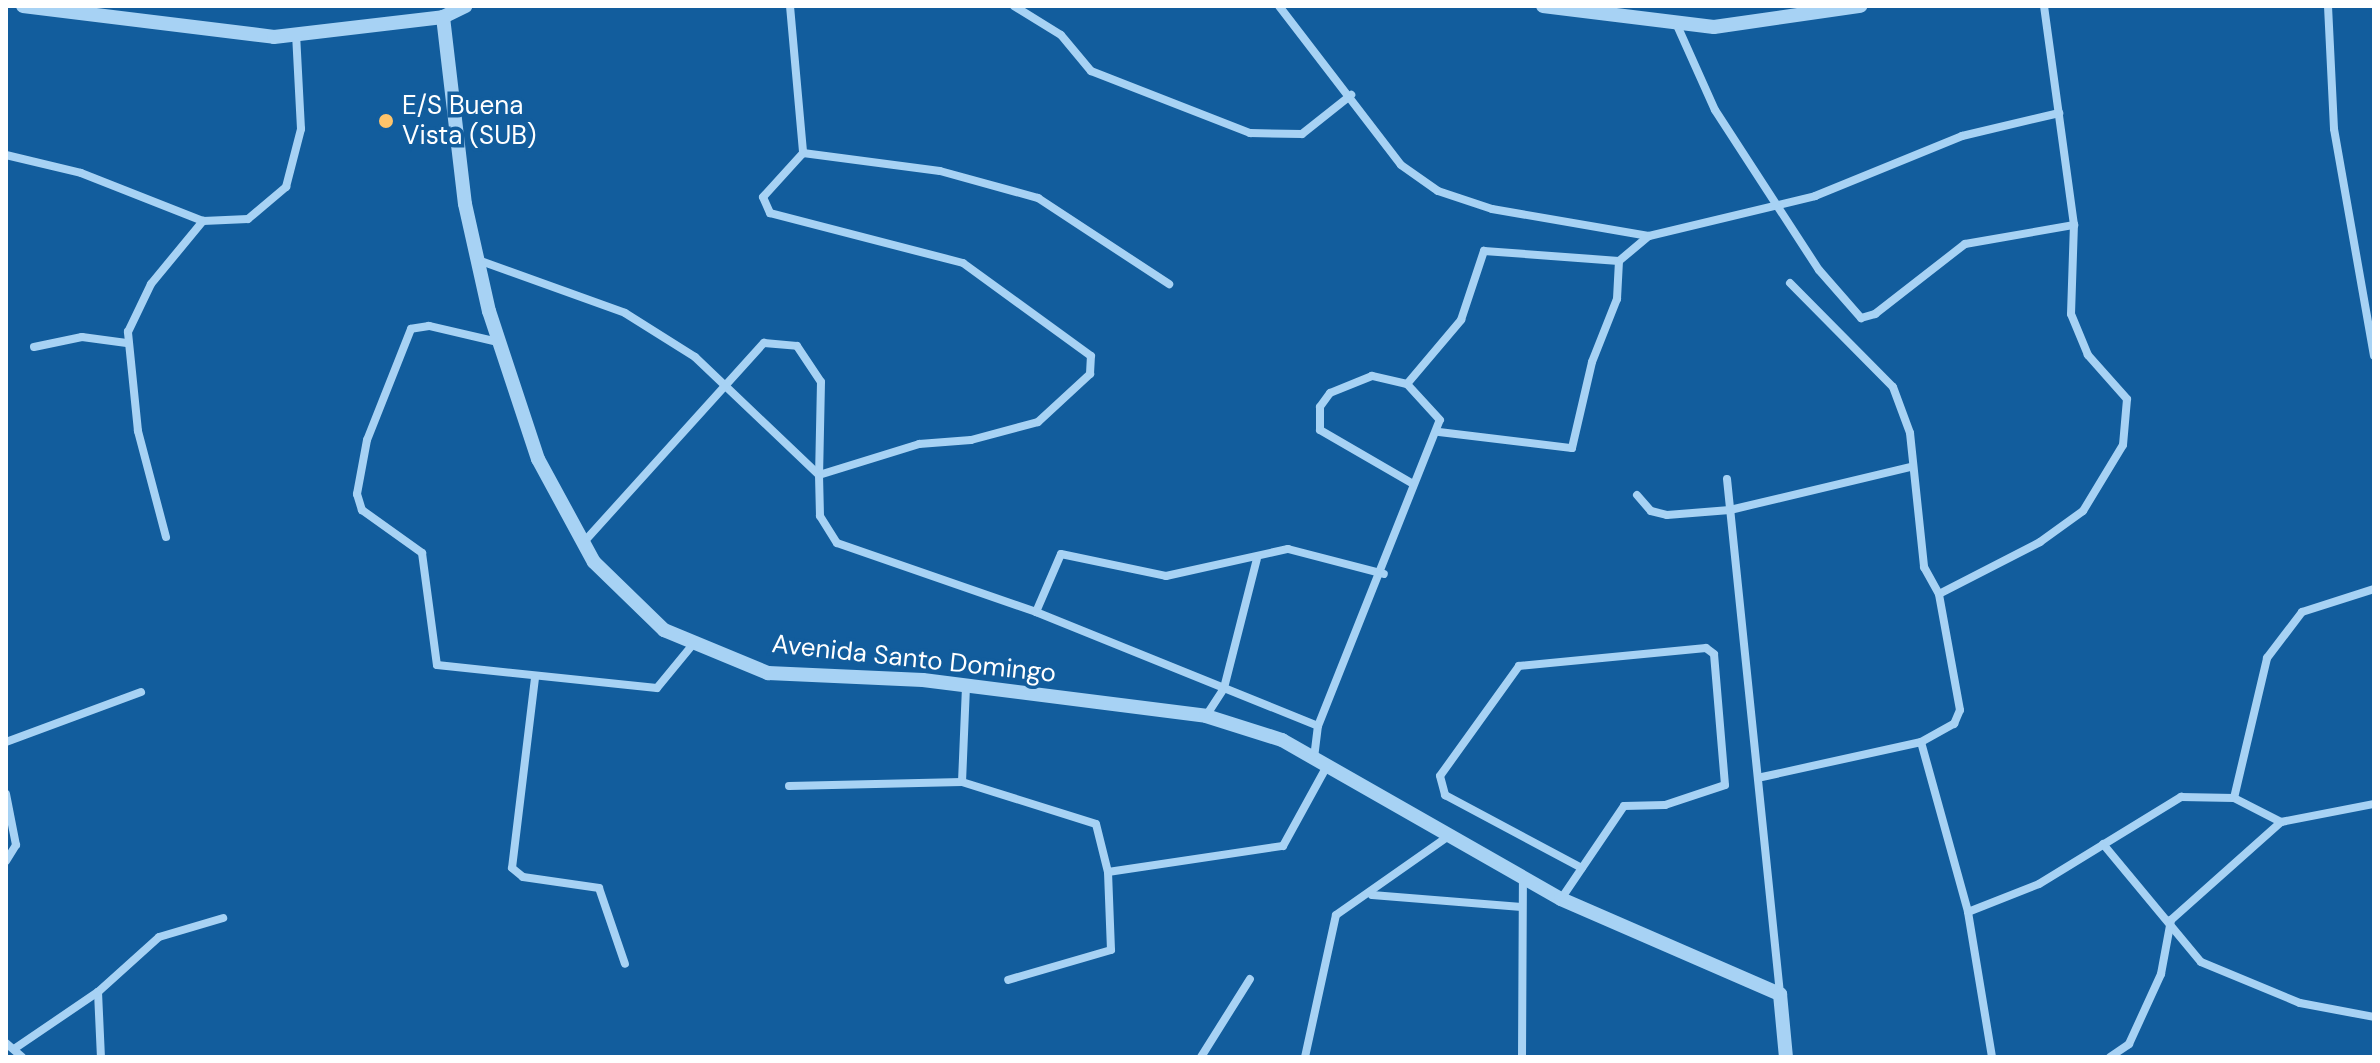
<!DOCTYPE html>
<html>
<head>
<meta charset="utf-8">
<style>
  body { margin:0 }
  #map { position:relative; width:2380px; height:1063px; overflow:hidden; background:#125d9d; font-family:"DM Sans",sans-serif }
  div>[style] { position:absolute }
  .minor>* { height:8px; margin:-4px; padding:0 4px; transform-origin:4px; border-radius:4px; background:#a7d2f4 }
  .tertiary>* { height:14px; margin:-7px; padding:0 7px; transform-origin:7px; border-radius:7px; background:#a7d2f4 }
  .dots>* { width:22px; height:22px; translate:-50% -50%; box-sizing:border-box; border:4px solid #125d9d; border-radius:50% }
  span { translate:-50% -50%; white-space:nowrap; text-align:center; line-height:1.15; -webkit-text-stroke:7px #125d9d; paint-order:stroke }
  .poi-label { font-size:26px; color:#fff }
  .left { translate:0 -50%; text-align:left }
  .street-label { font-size:26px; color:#fff }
  .frame { position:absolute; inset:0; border:8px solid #fff; pointer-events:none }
</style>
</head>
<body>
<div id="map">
  <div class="minor">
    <div style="left:790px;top:6px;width:148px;rotate:84.9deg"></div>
    <div style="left:803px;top:153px;width:138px;rotate:7.5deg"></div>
    <div style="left:940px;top:171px;width:102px;rotate:15.4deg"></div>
    <div style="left:1038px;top:198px;width:157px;rotate:33.3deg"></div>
    <div style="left:1014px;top:6px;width:55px;rotate:31.7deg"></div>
    <div style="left:1061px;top:35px;width:47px;rotate:50.2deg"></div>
    <div style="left:1091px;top:71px;width:171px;rotate:21.3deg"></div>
    <div style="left:1250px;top:133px;width:52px;rotate:1.1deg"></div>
    <div style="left:1302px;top:134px;width:63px;rotate:-38.5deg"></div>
    <div style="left:1279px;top:6px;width:200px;rotate:52.5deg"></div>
    <div style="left:1401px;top:165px;width:45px;rotate:35.1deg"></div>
    <div style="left:1438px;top:191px;width:57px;rotate:18.4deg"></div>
    <div style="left:1492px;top:209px;width:159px;rotate:9.8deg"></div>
    <div style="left:1649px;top:236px;width:171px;rotate:-13.5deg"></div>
    <div style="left:1815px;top:196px;width:159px;rotate:-22.2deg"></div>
    <div style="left:1962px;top:136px;width:100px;rotate:-13.3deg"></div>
    <div style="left:2328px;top:6px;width:123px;rotate:87.2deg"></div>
    <div style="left:2334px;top:129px;width:230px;rotate:80deg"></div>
    <div style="left:1676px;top:23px;width:95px;rotate:65.9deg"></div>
    <div style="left:1715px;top:110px;width:191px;rotate:57deg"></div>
    <div style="left:1819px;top:270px;width:64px;rotate:48.8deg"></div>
    <div style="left:1861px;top:318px;width:15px;rotate:-16deg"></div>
    <div style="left:1875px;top:314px;width:114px;rotate:-37.9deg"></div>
    <div style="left:1965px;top:244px;width:111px;rotate:-9.9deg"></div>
    <div style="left:6px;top:155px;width:77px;rotate:13.5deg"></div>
    <div style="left:81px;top:173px;width:131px;rotate:21.5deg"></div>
    <div style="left:203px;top:221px;width:45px;rotate:-2.5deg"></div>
    <div style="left:248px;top:219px;width:50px;rotate:-40.1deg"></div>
    <div style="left:286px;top:187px;width:60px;rotate:-75.5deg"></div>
    <div style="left:301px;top:129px;width:94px;rotate:-93deg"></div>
    <div style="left:478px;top:260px;width:156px;rotate:19.8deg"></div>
    <div style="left:625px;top:313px;width:83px;rotate:32.2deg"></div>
    <div style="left:695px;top:357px;width:171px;rotate:43.6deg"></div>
    <div style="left:819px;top:475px;width:41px;rotate:88.6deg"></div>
    <div style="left:820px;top:516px;width:32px;rotate:58deg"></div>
    <div style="left:837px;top:543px;width:211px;rotate:19.1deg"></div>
    <div style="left:1036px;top:612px;width:304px;rotate:22deg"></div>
    <div style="left:1790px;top:283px;width:146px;rotate:45.3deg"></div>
    <div style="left:1893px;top:387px;width:49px;rotate:69.7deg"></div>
    <div style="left:1910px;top:433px;width:135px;rotate:84deg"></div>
    <div style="left:1924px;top:567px;width:31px;rotate:61deg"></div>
    <div style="left:498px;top:342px;width:71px;rotate:-166.9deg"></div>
    <div style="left:429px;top:326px;width:18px;rotate:171deg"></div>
    <div style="left:411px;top:329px;width:119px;rotate:111.6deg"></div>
    <div style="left:367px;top:440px;width:55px;rotate:100.5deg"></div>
    <div style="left:357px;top:494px;width:17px;rotate:73deg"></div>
    <div style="left:362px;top:510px;width:74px;rotate:35.6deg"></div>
    <div style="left:422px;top:553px;width:113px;rotate:82.4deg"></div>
    <div style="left:437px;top:665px;width:221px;rotate:6deg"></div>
    <div style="left:657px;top:688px;width:58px;rotate:-50.6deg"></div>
    <div style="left:34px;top:347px;width:49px;rotate:-11.8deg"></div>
    <div style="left:82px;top:337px;width:45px;rotate:7.6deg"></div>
    <div style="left:1407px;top:384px;width:84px;rotate:-49.8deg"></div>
    <div style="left:1461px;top:320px;width:73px;rotate:-71.6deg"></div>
    <div style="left:1484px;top:251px;width:135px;rotate:4.2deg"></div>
    <div style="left:1619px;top:261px;width:39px;rotate:-40deg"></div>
    <div style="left:1439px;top:432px;width:134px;rotate:6.9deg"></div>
    <div style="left:1572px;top:448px;width:88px;rotate:-76.9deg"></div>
    <div style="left:1592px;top:362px;width:68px;rotate:-68.4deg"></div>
    <div style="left:1617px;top:299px;width:38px;rotate:-87deg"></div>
    <div style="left:1727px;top:479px;width:518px;rotate:84.12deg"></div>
    <div style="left:1637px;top:495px;width:21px;rotate:49deg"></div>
    <div style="left:1651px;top:511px;width:16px;rotate:14deg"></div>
    <div style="left:1667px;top:515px;width:63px;rotate:-4.5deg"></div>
    <div style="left:1730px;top:510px;width:186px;rotate:-13.4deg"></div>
    <div style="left:166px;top:537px;width:110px;rotate:-104.8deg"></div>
    <div style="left:138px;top:431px;width:100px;rotate:-95.8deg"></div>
    <div style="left:128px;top:332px;width:53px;rotate:-64.4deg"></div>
    <div style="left:151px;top:284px;width:82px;rotate:-50.5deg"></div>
    <div style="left:583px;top:543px;width:270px;rotate:-47.9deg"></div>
    <div style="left:764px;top:343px;width:33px;rotate:5deg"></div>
    <div style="left:797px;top:346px;width:43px;rotate:56.3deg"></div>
    <div style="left:821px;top:382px;width:93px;rotate:91.2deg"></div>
    <div style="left:819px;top:475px;width:105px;rotate:-17.2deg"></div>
    <div style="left:919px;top:444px;width:52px;rotate:-4.4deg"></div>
    <div style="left:971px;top:440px;width:69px;rotate:-15deg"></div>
    <div style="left:1038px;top:422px;width:71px;rotate:-42.7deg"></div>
    <div style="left:1090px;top:374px;width:18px;rotate:-87deg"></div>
    <div style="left:1091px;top:356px;width:158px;rotate:-144deg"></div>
    <div style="left:963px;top:263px;width:199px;rotate:-165.5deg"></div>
    <div style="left:770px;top:213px;width:17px;rotate:-114deg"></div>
    <div style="left:763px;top:197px;width:59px;rotate:-47.7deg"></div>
    <div style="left:1036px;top:612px;width:63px;rotate:-66.7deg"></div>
    <div style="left:1061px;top:554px;width:107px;rotate:11.8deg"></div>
    <div style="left:1166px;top:576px;width:125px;rotate:-12.5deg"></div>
    <div style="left:1288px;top:549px;width:99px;rotate:14.6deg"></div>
    <div style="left:535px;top:678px;width:191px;rotate:96.9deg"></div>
    <div style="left:512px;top:868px;width:14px;rotate:39deg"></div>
    <div style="left:523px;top:877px;width:77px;rotate:8.2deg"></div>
    <div style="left:599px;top:888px;width:80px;rotate:71.1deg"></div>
    <div style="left:1206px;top:716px;width:33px;rotate:-57deg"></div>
    <div style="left:1224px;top:688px;width:133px;rotate:-75.7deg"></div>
    <div style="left:6px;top:742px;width:144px;rotate:-20.3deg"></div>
    <div style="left:1921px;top:742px;width:176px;rotate:74.5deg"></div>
    <div style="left:1968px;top:912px;width:147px;rotate:80.6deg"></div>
    <div style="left:1314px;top:758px;width:32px;rotate:-83deg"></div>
    <div style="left:1318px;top:726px;width:329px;rotate:-68.3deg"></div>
    <div style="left:1440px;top:420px;width:49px;rotate:-132.5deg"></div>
    <div style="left:1407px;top:384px;width:36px;rotate:-167deg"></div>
    <div style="left:1372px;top:376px;width:45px;rotate:158deg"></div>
    <div style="left:1330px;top:393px;width:17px;rotate:126deg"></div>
    <div style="left:1320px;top:407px;width:23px;rotate:90deg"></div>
    <div style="left:1320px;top:430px;width:108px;rotate:30.1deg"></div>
    <div style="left:1762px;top:777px;width:163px;rotate:-12.4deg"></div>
    <div style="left:1921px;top:742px;width:38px;rotate:-29deg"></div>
    <div style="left:1954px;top:724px;width:15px;rotate:-67deg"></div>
    <div style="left:1960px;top:710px;width:118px;rotate:-100.3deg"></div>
    <div style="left:1939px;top:594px;width:114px;rotate:-27.2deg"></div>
    <div style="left:2040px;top:542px;width:53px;rotate:-35.8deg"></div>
    <div style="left:2083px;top:511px;width:77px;rotate:-58.8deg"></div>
    <div style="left:2123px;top:445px;width:46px;rotate:-85deg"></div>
    <div style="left:2127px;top:399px;width:59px;rotate:-131.6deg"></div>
    <div style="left:2088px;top:355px;width:44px;rotate:-112.5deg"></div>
    <div style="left:2071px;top:314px;width:89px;rotate:-88.1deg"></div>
    <div style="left:2074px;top:225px;width:221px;rotate:-97.8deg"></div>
    <div style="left:962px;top:782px;width:97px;rotate:-87.6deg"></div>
    <div style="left:789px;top:786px;width:173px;rotate:-1.3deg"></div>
    <div style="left:962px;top:782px;width:140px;rotate:17.4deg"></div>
    <div style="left:1096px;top:824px;width:49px;rotate:76deg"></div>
    <div style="left:1108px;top:872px;width:78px;rotate:87.8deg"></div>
    <div style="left:1111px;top:950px;width:107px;rotate:163.8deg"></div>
    <div style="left:6px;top:794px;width:52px;rotate:78.9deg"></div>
    <div style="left:16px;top:845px;width:19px;rotate:122deg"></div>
    <div style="left:2234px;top:798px;width:144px;rotate:-76.7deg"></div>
    <div style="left:2267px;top:658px;width:58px;rotate:-52.7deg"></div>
    <div style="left:2302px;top:612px;width:76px;rotate:-17.7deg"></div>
    <div style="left:2103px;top:844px;width:153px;rotate:50.3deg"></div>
    <div style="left:2201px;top:962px;width:107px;rotate:22.5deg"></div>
    <div style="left:2300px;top:1003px;width:75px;rotate:10.7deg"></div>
    <div style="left:1108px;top:872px;width:177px;rotate:-8.5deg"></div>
    <div style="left:1283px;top:846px;width:91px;rotate:-61.2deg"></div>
    <div style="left:1372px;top:895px;width:150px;rotate:4.6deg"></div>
    <div style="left:1561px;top:899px;width:112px;rotate:-55.9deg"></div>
    <div style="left:1624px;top:806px;width:41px;rotate:-1.4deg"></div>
    <div style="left:1665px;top:805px;width:63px;rotate:-18.4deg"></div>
    <div style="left:1725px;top:785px;width:131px;rotate:-94.8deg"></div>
    <div style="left:1714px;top:654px;width:10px;rotate:-143deg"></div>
    <div style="left:1706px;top:648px;width:188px;rotate:174.5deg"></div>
    <div style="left:1519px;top:666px;width:135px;rotate:125.7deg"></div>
    <div style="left:1440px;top:776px;width:20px;rotate:75deg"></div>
    <div style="left:1445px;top:795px;width:155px;rotate:28.1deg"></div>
    <div style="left:1968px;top:912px;width:76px;rotate:-21.5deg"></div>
    <div style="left:2039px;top:884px;width:167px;rotate:-31.5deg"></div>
    <div style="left:2181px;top:797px;width:53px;rotate:1.1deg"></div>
    <div style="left:2234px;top:798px;width:53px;rotate:27.1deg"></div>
    <div style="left:2281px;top:822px;width:95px;rotate:-11deg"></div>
    <div style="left:98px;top:992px;width:65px;rotate:87.4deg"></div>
    <div style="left:6px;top:1043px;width:21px;rotate:41deg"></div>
    <div style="left:14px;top:1049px;width:102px;rotate:-34.2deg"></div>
    <div style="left:98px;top:992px;width:82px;rotate:-42deg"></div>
    <div style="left:159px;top:937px;width:67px;rotate:-16.5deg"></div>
    <div style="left:1201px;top:1057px;width:92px;rotate:-57.9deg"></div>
    <div style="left:1305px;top:1057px;width:145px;rotate:-77.7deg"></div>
    <div style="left:1336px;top:915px;width:138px;rotate:-35deg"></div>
    <div style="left:1522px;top:1057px;width:179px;rotate:-89.7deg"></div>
    <div style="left:2110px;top:1057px;width:23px;rotate:-34deg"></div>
    <div style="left:2129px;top:1044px;width:77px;rotate:-65.4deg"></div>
    <div style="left:2161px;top:974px;width:55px;rotate:-79.5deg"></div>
    <div style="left:2171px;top:920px;width:147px;rotate:-41.7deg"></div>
  </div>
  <div class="tertiary">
    <div style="left:23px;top:6px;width:253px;rotate:7deg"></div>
    <div style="left:274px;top:37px;width:170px;rotate:-6.7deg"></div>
    <div style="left:443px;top:17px;width:25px;rotate:-26deg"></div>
    <div style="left:1543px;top:6px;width:172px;rotate:7deg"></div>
    <div style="left:1714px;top:27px;width:148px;rotate:-8.2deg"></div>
    <div style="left:443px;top:17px;width:188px;rotate:83.3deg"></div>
    <div style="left:465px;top:204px;width:110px;rotate:77.4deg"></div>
    <div style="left:489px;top:311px;width:156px;rotate:71.7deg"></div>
    <div style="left:538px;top:459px;width:117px;rotate:61.5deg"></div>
    <div style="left:594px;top:562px;width:98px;rotate:44.2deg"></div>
    <div style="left:664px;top:630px;width:113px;rotate:22.5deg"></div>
    <div style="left:768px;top:673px;width:155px;rotate:2.6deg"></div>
    <div style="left:923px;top:680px;width:285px;rotate:7.2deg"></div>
    <div style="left:1206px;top:716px;width:80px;rotate:17.5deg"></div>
    <div style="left:1282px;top:740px;width:321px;rotate:29.7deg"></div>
    <div style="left:1561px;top:899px;width:239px;rotate:23.5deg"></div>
    <div style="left:1780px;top:994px;width:63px;rotate:84.6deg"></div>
  </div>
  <div class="dots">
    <div style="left:386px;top:121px;background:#ffc46a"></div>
  </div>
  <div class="poi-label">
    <span class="left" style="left:402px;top:121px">E/S Buena<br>Vista (SUB)</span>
  </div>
  <div class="street-label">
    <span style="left:914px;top:659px;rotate:6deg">Avenida Santo Domingo</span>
  </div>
  <div class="frame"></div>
</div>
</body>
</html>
